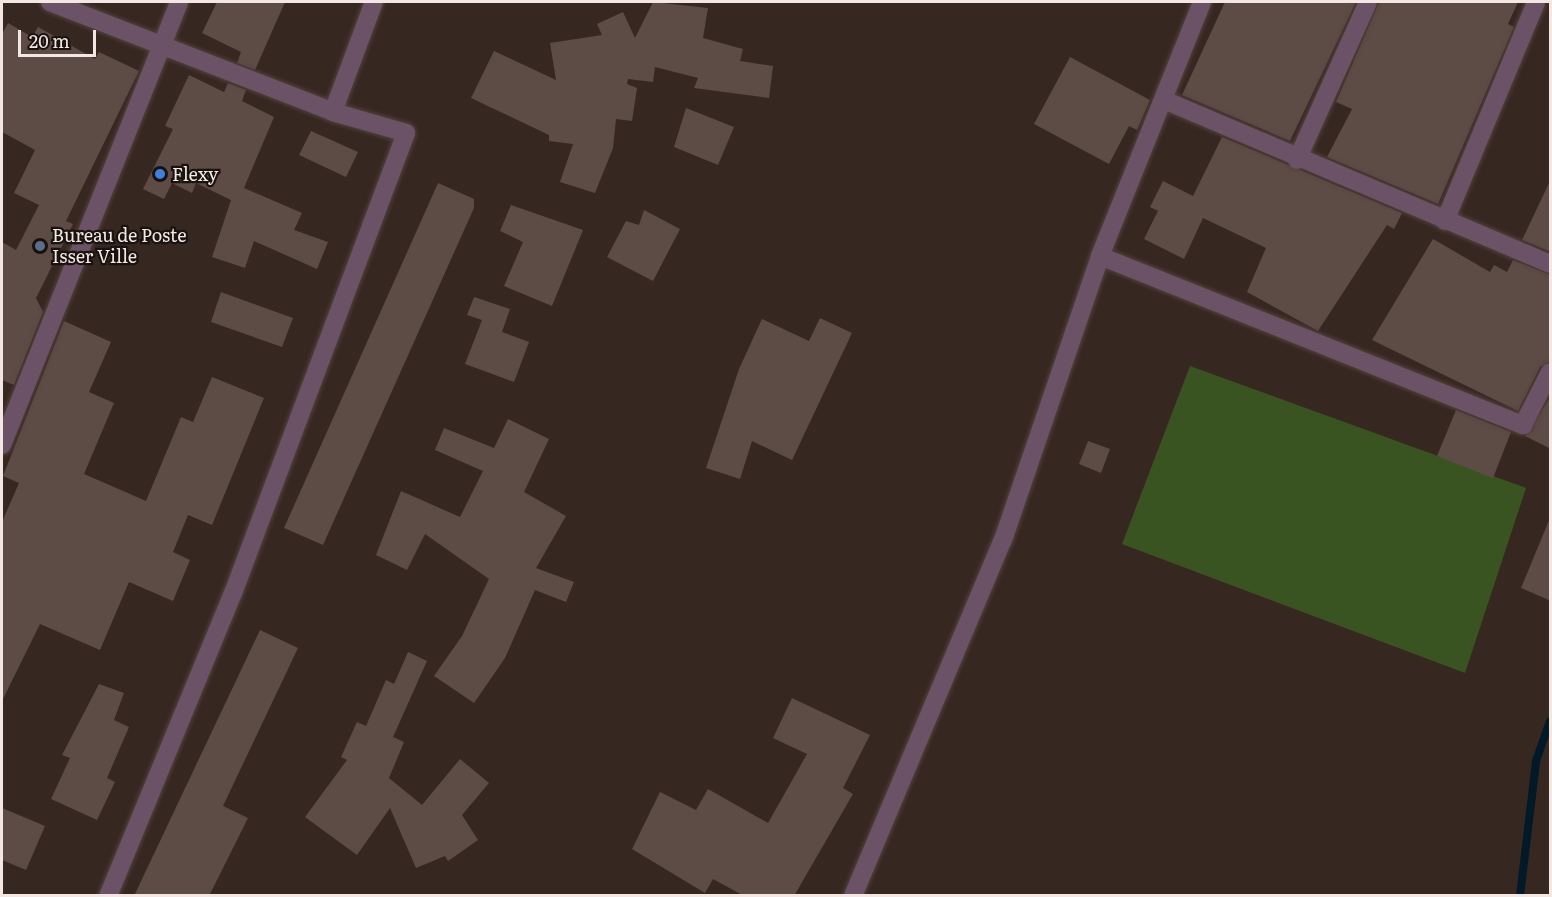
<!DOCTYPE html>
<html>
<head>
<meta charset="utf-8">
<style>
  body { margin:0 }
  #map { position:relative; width:1552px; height:897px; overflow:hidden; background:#372721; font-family:Literata,serif }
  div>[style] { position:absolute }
  .green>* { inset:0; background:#3a5421 }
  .stream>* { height:8px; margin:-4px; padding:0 4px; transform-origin:4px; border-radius:4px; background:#021927 }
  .building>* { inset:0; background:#5d4c45 }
  .roads { filter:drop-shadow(0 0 2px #51423c) drop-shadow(0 0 2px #51423c) }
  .minor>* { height:18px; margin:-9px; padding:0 9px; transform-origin:9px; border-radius:9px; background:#6c5267 }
  .dots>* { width:16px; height:16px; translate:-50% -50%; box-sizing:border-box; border:3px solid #19120f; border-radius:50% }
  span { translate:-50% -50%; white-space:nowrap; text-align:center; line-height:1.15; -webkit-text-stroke:4.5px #19120f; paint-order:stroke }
  .poi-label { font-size:18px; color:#f2e7e3 }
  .left { translate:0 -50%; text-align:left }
  .frame { position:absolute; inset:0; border:3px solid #f2e7e3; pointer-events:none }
  .scale { position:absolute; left:18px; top:30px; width:78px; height:27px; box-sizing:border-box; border:3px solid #f2e7e3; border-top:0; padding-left:8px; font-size:18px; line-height:21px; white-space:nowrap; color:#f2e7e3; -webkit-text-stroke:4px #19120f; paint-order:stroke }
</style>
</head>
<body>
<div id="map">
  <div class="green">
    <div style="clip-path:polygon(1190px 366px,1526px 488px,1465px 673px,1122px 544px)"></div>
  </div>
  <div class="stream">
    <div style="left:1520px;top:896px;width:136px;rotate:-83.2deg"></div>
    <div style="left:1536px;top:761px;width:42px;rotate:-70.7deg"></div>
  </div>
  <div class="building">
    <div style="clip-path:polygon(217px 2px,285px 2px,255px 70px,237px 63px,241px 52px,202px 33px)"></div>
    <div style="clip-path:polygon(653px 2px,708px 8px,703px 38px,743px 49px,740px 61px,773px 66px,769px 98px,694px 88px,698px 78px,655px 67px,653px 82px,628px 79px,627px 84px,637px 88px,632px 121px,616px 119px,613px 148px,595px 193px,560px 182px,573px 144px,549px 141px,549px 135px,471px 98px,494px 51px,556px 80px,550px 43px,602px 35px,597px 24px,623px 12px,635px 38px)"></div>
    <div style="clip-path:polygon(1225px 2px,1356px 2px,1290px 141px,1182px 95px)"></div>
    <div style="clip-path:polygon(1379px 2px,1518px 2px,1508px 24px,1514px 27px,1438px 204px,1327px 157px,1352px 109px,1336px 102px)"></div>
    <div style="clip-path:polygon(8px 23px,32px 37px,38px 27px,95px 59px,99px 52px,139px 71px,66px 221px,73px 224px,36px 298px,43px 312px,14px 385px,2px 380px,2px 242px,16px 250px,39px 205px,14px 193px,35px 150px,2px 132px,2px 34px)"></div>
    <div style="clip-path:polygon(1070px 57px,1150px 100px,1137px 130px,1129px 126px,1109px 164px,1034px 124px)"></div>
    <div style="clip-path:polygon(189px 75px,224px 92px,228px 83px,246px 90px,242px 101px,274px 117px,244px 188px,302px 213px,294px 230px,328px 242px,317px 269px,254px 241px,245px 268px,212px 257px,231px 200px,196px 183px,192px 193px,172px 183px,164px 199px,143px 189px,173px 129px,165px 126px)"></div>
    <div style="clip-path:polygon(686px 108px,734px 127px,718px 165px,674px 147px)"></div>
    <div style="clip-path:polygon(311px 131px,358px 152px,346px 177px,299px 155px)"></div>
    <div style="clip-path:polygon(1222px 137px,1402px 213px,1394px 229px,1387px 225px,1318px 331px,1247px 292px,1266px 248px,1203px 218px,1184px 259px,1144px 239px,1158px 211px,1150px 207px,1163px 181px,1193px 196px)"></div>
    <div style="clip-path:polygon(1551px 179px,1551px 252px,1522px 240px)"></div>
    <div style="clip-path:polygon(438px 183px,474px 199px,474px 208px,323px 545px,284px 528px)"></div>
    <div style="clip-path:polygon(511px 205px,583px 230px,552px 306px,504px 286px,523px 242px,500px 231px)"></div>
    <div style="clip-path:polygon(644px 210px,680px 229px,653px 281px,607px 257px,626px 221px,639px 225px)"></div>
    <div style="clip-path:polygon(1433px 239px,1490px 272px,1494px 265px,1507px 272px,1513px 260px,1551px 275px,1551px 361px,1540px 367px,1518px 411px,1372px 340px)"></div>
    <div style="clip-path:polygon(221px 292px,293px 318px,282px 347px,211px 322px)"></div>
    <div style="clip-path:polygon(474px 297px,510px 309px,502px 332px,529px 342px,514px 382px,465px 364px,482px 320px,467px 315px)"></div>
    <div style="clip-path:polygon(820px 318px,852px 333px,792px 460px,752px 441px,740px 479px,706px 468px,739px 369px,762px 319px,809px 341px)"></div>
    <div style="clip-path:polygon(64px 321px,111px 342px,89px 392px,114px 403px,84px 474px,146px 501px,181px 417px,193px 422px,212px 377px,264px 398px,212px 525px,188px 515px,173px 552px,190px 560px,173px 601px,129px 582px,100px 650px,40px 624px,2px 701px,2px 522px,19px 483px,3px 476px)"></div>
    <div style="clip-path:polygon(1551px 396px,1551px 449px,1525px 436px)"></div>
    <div style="clip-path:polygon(1456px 410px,1511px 432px,1493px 478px,1437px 456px)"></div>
    <div style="clip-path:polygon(508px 419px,549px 439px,524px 492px,566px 516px,536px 568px,574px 582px,566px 602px,535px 590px,505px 658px,474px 703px,434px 676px,462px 636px,489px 579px,425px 534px,407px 570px,376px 555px,401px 491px,460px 517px,483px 471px,435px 450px,444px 428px,494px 448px)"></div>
    <div style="clip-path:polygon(1088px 441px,1110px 449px,1101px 473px,1079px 464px)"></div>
    <div style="clip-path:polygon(1550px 518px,1551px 518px,1551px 601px,1521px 588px)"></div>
    <div style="clip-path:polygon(260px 630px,298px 648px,223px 806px,248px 818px,209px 896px,134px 896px)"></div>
    <div style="clip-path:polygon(408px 652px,427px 661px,393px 737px,404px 742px,389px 778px,422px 805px,460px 759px,489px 783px,462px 815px,478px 840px,448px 861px,445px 856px,416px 868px,390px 808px,357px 855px,305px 817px,347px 760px,341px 757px,357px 722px,366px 726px,386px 680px,394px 684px)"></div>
    <div style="clip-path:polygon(99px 684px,124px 693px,114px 720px,129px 727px,107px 778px,115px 782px,97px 820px,51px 799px,70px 758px,62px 755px)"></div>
    <div style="clip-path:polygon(792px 698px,870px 735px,843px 788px,853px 794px,794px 896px,744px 896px,713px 879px,705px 893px,632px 849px,660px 792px,696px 810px,708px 789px,768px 823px,807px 754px,773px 738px)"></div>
    <div style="clip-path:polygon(2px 808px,45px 826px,26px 870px,2px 860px)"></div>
  </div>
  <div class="roads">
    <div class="minor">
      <div style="left:50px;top:2px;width:304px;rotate:21.2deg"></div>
      <div style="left:333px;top:112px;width:76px;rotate:16deg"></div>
      <div style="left:406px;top:133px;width:491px;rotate:110.6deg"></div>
      <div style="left:233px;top:593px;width:328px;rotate:112.4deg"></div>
      <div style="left:1164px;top:100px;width:419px;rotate:23deg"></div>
      <div style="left:333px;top:112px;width:117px;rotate:-69.6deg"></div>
      <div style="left:1297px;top:160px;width:173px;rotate:-65.8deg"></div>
      <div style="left:1445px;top:221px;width:237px;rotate:-67.4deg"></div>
      <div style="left:1100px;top:256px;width:456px;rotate:21.8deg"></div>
      <div style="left:1523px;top:425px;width:59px;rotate:-63deg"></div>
      <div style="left:2px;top:445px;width:477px;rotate:-68.2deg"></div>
      <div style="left:853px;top:896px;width:386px;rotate:-67.2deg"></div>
      <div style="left:1003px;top:540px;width:300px;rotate:-71.1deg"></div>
      <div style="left:1100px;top:256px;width:274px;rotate:-68.1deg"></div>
    </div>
  </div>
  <div class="dots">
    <div style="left:160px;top:174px;background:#3f7fe0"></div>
    <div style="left:40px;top:246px;background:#5c6f8a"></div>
  </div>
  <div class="poi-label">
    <span class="left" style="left:172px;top:174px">Flexy</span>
    <span class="left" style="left:52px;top:246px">Bureau de Poste<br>Isser Ville</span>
  </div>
  <div class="frame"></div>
  <div class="scale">20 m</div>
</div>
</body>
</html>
